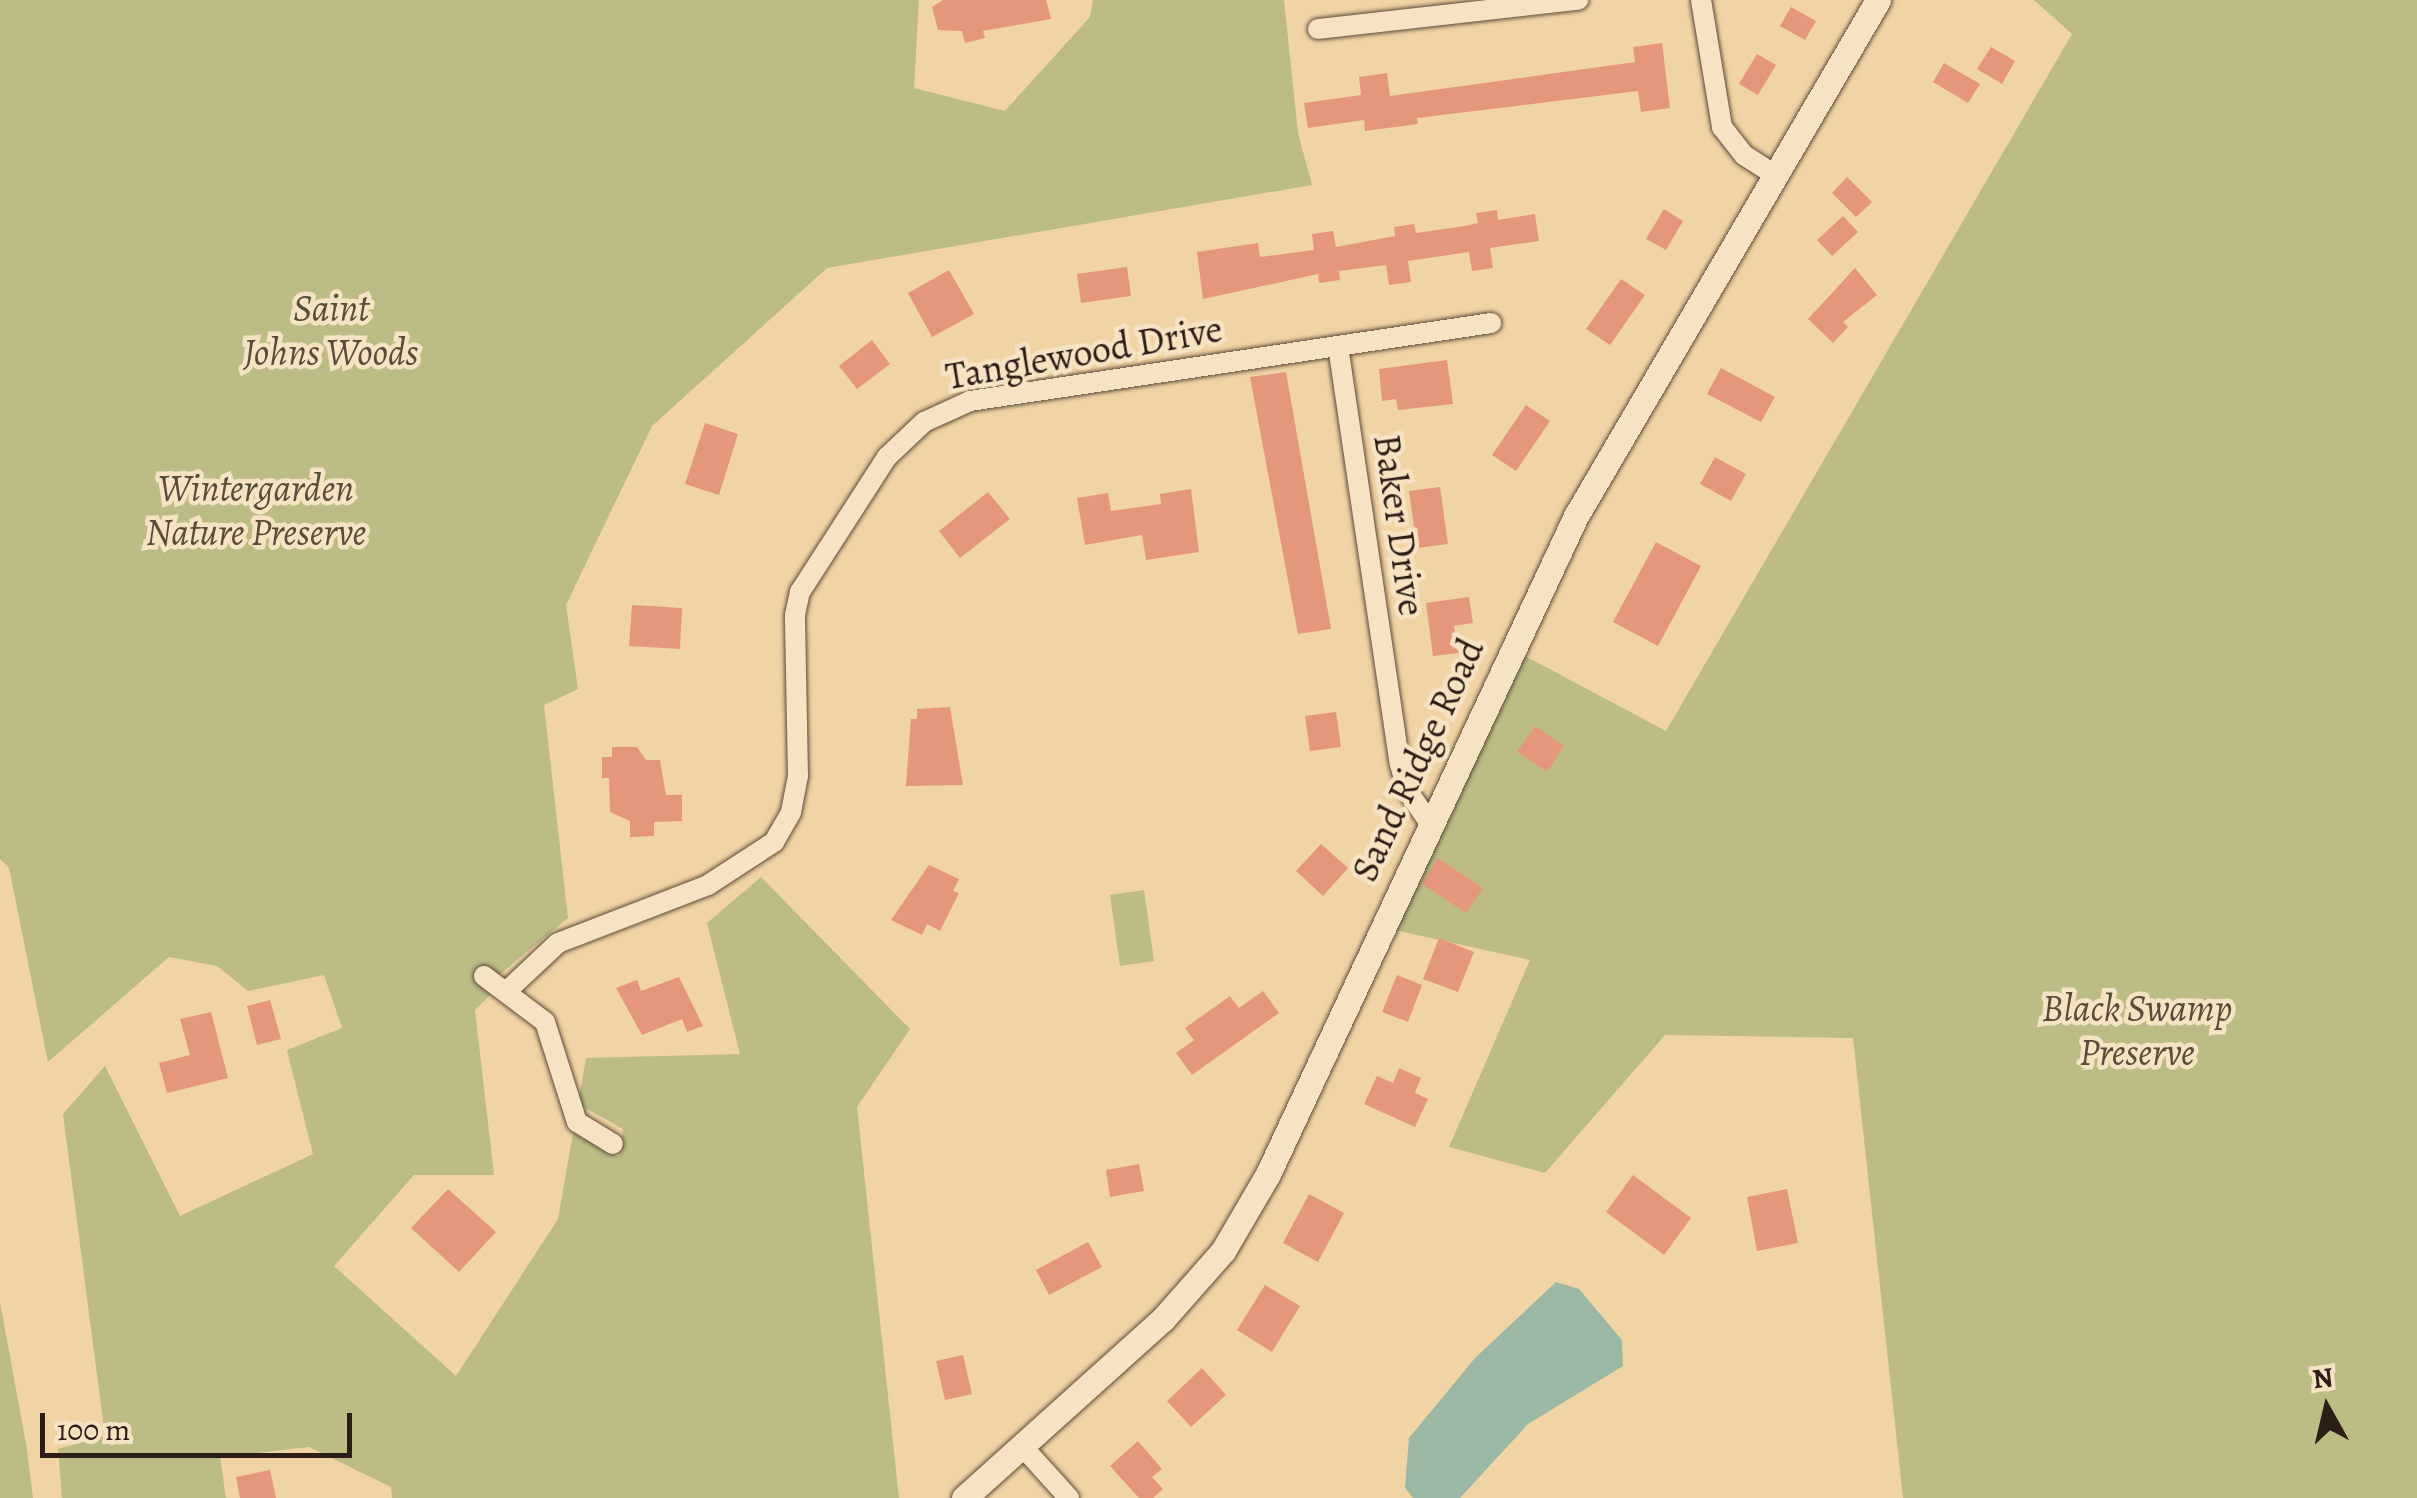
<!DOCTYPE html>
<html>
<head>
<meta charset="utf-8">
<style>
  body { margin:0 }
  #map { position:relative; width:2417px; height:1498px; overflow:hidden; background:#f0d4a4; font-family:Alegreya,serif }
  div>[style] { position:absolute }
  .green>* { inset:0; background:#bcbc84 }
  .water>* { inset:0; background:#9ab8a4 }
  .building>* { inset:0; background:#e5977c }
  .roads { filter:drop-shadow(0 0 2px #5e4b3a) drop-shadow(0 0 2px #5e4b3a) }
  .minor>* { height:20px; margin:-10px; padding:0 10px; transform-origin:10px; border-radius:10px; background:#f5e3c4 }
  .tertiary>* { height:25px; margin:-12.5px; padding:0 12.5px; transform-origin:12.5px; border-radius:12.5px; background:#f5e3c4 }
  span { translate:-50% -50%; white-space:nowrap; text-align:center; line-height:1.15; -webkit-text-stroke:9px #f5e3c4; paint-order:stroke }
  .park-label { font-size:38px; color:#584d38; font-style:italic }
  .street-label { font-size:38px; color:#2d1d17 }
  .north { position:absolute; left:2277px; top:1358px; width:100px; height:100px; -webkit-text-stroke:8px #f5e3c4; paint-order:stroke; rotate:352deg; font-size:28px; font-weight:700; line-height:40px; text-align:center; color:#2d1d17 }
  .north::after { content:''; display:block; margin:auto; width:35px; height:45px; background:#2d1d17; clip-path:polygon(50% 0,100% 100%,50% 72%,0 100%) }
  .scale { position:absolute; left:40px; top:1413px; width:312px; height:45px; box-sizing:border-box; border:5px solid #2d1d17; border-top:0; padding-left:12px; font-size:30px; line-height:35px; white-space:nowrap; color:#2d1d17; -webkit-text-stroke:8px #f5e3c4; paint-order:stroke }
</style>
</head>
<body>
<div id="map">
  <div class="green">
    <div style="clip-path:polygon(0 0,919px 0,914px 88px,1005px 111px,1090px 17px,1093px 0,1284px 0,1298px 133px,1312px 185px,827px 268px,652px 426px,566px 605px,578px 689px,544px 705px,568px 918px,482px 989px,491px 994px,475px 1010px,494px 1175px,414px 1175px,334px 1266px,456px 1376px,558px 1219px,573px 1133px,618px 1156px,623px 1129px,578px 1104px,586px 1058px,740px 1054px,707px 923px,761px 877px,910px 1029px,857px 1107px,899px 1498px,392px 1498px,391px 1487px,309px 1447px,220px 1457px,226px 1498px,62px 1498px,58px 1449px,105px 1436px,63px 1114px,105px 1066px,180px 1216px,313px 1154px,287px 1050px,342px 1028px,324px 975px,248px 991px,217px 966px,169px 957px,48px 1062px,9px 868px,0 859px)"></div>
    <div style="clip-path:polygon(2034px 0,2417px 0,2417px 1498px,1903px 1498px,1853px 1038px,1665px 1035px,1545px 1173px,1449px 1147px,1530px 960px,1381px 927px,1512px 649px,1666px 731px,2072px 34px)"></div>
    <div style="clip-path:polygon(1144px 890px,1154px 961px,1120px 966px,1110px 895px)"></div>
    <div style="clip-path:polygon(0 1302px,27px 1449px,33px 1498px,0 1498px)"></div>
  </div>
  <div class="water">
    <div style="clip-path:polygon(1556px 1282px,1579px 1289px,1622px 1340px,1623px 1366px,1528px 1424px,1460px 1498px,1413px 1498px,1405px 1488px,1409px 1438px,1475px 1358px)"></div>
  </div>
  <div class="building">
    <div style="clip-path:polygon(943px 0,1046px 0,1051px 19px,983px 31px,985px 38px,965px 43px,962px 31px,938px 30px,932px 7px)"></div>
    <div style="clip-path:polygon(1791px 7px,1816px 21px,1805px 40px,1780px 26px)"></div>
    <div style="clip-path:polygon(1662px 43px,1670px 108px,1641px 112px,1638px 91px,1417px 118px,1418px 124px,1365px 131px,1364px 120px,1308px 128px,1304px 103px,1361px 95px,1359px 77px,1387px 73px,1390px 96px,1635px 62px,1633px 47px)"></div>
    <div style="clip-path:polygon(1991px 47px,2015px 61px,2002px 84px,1977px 69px)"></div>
    <div style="clip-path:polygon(1757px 54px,1776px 65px,1758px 95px,1739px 84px)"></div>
    <div style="clip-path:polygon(1944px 63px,1980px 84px,1968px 103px,1933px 82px)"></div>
    <div style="clip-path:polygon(1847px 177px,1872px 202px,1856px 217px,1832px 193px)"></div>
    <div style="clip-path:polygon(1664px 209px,1683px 221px,1666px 250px,1646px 239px)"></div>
    <div style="clip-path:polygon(1497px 210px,1498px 220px,1535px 214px,1539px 241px,1490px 248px,1493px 268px,1472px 271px,1469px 252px,1408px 261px,1411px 282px,1389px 285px,1386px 265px,1339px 271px,1340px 280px,1319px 283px,1318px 274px,1203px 299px,1197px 252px,1258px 243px,1260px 257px,1314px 250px,1312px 234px,1333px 231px,1336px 247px,1395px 236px,1394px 227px,1414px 224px,1416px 233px,1465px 226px,1478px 223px,1476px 213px)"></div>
    <div style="clip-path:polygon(1843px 216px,1858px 232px,1832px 256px,1817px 240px)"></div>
    <div style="clip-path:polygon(1127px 267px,1131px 296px,1081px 303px,1077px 274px)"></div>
    <div style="clip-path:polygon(1855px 268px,1877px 295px,1843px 322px,1848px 327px,1833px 343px,1808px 319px)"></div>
    <div style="clip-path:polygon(949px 270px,974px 314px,932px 337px,908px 293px)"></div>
    <div style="clip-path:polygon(1621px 279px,1645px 295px,1610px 345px,1586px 329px)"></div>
    <div style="clip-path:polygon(872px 340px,890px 364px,857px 389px,839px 366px)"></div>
    <div style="clip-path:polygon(1447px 360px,1453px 404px,1398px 410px,1396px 399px,1382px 401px,1379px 369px)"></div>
    <div style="clip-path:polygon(1721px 368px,1775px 397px,1761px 422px,1707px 394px)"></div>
    <div style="clip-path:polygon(1286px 372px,1331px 629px,1298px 634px,1250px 377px)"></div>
    <div style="clip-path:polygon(1526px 405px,1550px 421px,1516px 471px,1492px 455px)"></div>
    <div style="clip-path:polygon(705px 423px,738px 434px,719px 495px,685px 484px)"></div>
    <div style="clip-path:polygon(1715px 457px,1746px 474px,1731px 501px,1700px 484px)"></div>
    <div style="clip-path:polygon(1440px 487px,1448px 544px,1417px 548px,1409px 491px)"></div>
    <div style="clip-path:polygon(1191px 489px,1199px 552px,1146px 560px,1142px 535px,1085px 545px,1077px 498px,1108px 493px,1111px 511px,1161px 504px,1160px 494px)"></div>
    <div style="clip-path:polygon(988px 492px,1010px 519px,960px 558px,939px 531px)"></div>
    <div style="clip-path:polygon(1656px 542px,1701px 566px,1658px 646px,1613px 622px)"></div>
    <div style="clip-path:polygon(1469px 597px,1473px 623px,1454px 626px,1458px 653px,1433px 656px,1426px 603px)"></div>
    <div style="clip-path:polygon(632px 605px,682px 608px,680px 649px,629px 646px)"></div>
    <div style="clip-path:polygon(950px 707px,963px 785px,906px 786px,911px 719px,917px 719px,917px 709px)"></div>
    <div style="clip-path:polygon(1336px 712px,1341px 747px,1310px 751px,1305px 716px)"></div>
    <div style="clip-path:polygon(1535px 726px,1564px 746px,1547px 772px,1517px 752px)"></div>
    <div style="clip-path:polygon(612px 747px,637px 747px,646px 760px,660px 760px,666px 795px,682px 795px,682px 821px,654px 822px,654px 836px,630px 837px,630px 821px,610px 812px,609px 778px,602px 778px,602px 757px,612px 757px)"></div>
    <div style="clip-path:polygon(1321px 844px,1348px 868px,1323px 896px,1296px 871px)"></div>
    <div style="clip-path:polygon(1438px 858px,1483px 888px,1466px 913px,1422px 884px)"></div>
    <div style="clip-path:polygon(929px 865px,959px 879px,953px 891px,959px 893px,940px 931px,927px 924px,922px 935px,891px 920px)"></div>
    <div style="clip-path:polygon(1439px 938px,1474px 952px,1458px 992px,1423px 979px)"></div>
    <div style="clip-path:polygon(1397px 975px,1422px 985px,1408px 1022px,1382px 1012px)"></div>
    <div style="clip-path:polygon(679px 977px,703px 1026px,687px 1032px,682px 1019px,642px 1035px,616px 988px,637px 980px,641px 991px)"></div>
    <div style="clip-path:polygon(1263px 991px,1279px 1013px,1192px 1075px,1176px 1053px,1194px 1040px,1185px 1028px,1230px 996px,1239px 1008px)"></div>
    <div style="clip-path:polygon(270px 1000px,281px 1039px,257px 1045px,247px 1006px)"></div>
    <div style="clip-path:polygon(211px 1012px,228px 1078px,167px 1093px,159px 1063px,190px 1055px,180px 1019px)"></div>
    <div style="clip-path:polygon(1399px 1068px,1421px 1078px,1415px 1093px,1428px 1099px,1415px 1127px,1364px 1104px,1377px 1076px,1393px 1083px)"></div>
    <div style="clip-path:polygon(1139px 1164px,1144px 1191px,1110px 1197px,1106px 1170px)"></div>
    <div style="clip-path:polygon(1633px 1175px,1691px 1218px,1664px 1255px,1606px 1212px)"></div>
    <div style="clip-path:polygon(448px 1189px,496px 1232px,459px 1272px,411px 1228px)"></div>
    <div style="clip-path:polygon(1787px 1189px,1798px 1243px,1757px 1251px,1747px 1197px)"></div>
    <div style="clip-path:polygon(1309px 1194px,1344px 1213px,1318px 1262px,1283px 1243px)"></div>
    <div style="clip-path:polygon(1088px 1242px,1102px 1267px,1049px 1295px,1036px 1270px)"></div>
    <div style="clip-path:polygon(1265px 1285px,1300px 1306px,1272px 1352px,1237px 1330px)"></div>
    <div style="clip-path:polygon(963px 1355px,972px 1394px,945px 1400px,936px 1361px)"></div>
    <div style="clip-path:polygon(1202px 1368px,1226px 1395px,1191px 1427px,1167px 1401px)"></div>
    <div style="clip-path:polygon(1138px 1441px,1162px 1469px,1152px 1477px,1163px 1489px,1153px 1498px,1139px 1498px,1110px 1466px)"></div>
    <div style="clip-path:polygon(270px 1470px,276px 1498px,240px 1498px,236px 1477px)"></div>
  </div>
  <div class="roads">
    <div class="minor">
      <div style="left:1701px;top:0;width:129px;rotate:80.6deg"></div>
      <div style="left:1722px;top:127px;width:36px;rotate:52deg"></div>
      <div style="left:1744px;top:155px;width:37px;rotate:33deg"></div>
      <div style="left:1318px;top:29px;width:262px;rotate:-6.4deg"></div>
      <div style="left:1338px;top:346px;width:423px;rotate:81.6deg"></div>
      <div style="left:1400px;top:764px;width:27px;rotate:75deg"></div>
      <div style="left:1407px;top:790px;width:42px;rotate:55.6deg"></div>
      <div style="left:484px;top:976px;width:76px;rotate:37deg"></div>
      <div style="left:545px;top:1022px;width:105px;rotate:72.3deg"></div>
      <div style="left:577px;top:1122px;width:42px;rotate:31.4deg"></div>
      <div style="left:509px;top:989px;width:67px;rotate:-43.2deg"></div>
      <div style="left:558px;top:943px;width:161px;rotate:-21.1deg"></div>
      <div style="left:708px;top:885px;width:79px;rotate:-33.1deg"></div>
      <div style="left:774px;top:842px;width:34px;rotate:-60deg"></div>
      <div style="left:791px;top:812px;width:37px;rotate:-79deg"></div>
      <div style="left:798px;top:776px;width:161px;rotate:-91.1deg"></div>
      <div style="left:795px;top:615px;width:24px;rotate:-78deg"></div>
      <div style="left:800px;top:592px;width:161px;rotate:-57.2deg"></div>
      <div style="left:887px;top:457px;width:51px;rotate:-43.4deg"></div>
      <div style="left:924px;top:422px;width:51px;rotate:-24.5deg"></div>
      <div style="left:970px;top:401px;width:527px;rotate:-8.51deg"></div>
      <div style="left:1022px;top:1446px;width:70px;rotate:47.9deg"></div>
    </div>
    <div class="tertiary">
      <div style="left:964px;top:1498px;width:268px;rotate:-42deg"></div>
      <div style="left:1163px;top:1319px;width:91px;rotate:-48.6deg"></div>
      <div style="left:1223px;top:1251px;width:89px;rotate:-59.7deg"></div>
      <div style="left:1268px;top:1174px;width:727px;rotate:-64.92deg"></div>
      <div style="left:1576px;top:516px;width:598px;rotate:-59.66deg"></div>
    </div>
  </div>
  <div class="park-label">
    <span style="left:331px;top:331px">Saint<br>Johns Woods</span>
    <span style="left:256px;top:511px">Wintergarden<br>Nature Preserve</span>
    <span style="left:2137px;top:1031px">Black Swamp<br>Preserve</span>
  </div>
  <div class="street-label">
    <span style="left:1084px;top:353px;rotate:-10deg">Tanglewood Drive</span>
    <span style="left:1399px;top:525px;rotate:82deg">Baker Drive</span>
    <span style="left:1418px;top:760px;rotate:-65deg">Sand Ridge Road</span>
  </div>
  <div class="north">N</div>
  <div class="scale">100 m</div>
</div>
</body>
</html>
